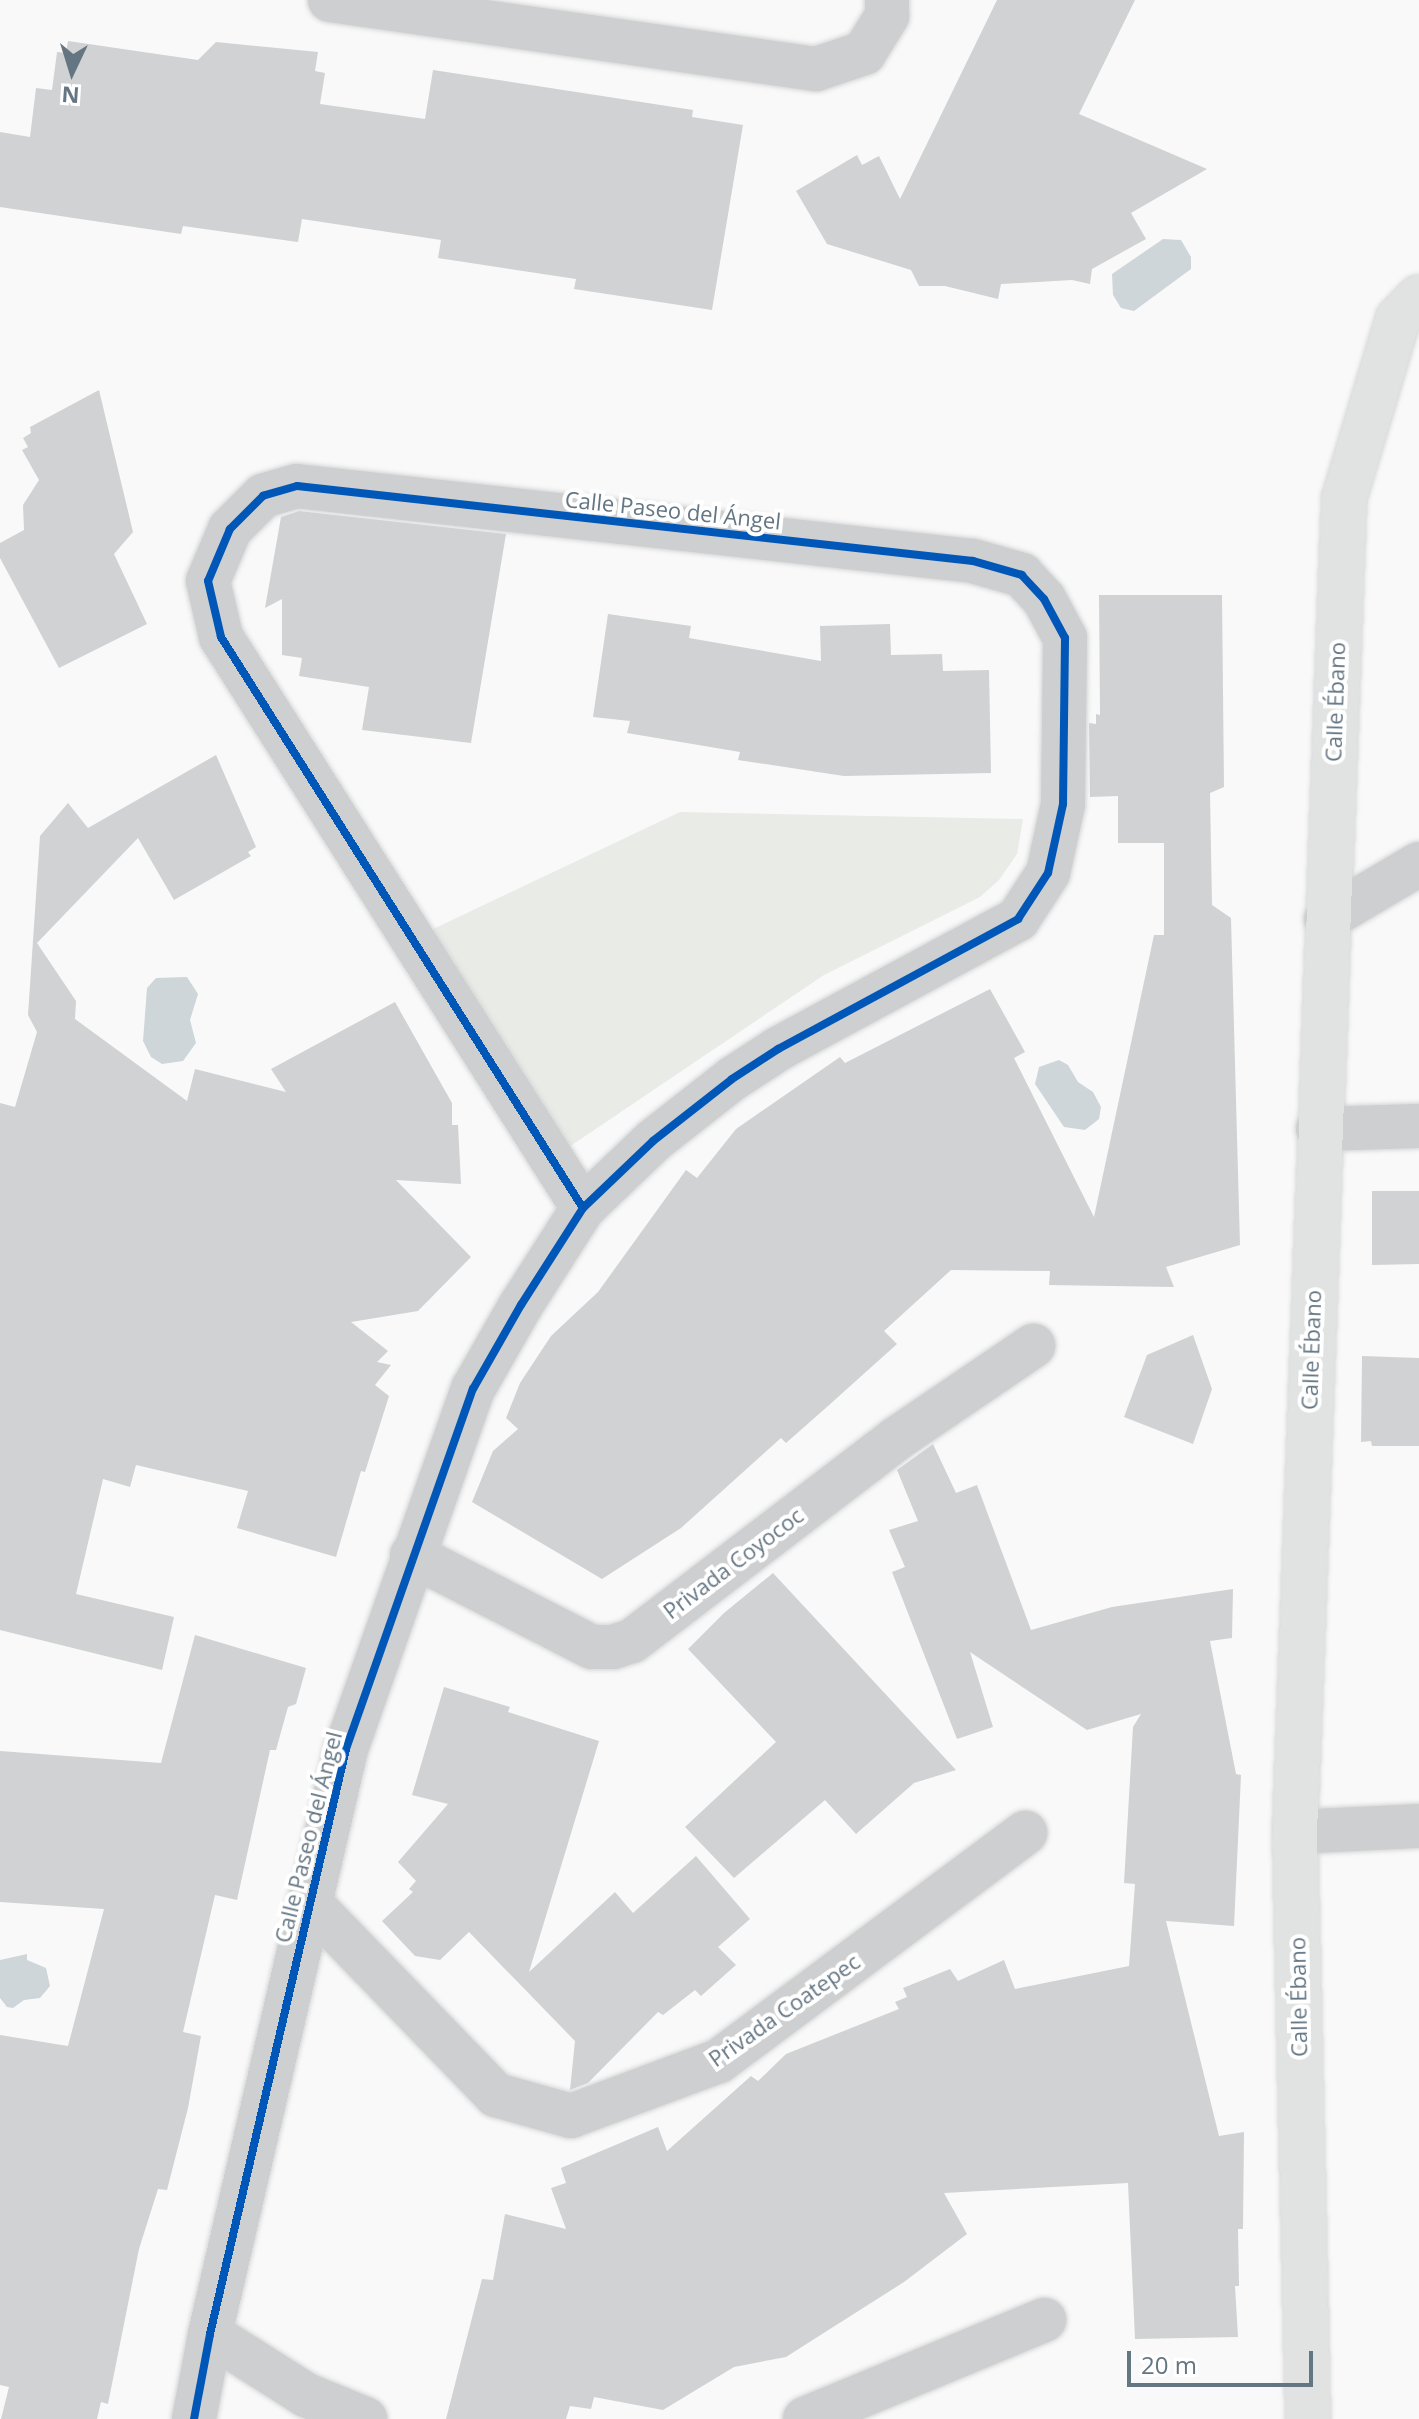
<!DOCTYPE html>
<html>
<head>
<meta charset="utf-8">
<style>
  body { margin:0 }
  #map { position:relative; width:1419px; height:2419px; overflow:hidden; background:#f9f9f9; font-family:"Open Sans",sans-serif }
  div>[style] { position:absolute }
  .green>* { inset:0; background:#e8ebe6 }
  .water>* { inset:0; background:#ced6d9 }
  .building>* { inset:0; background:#d0d2d3 }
  .roads { filter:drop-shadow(0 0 2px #d5d6d7) drop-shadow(0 0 2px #d5d6d7) }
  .street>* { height:44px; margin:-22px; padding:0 22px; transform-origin:22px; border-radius:22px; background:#cecfd0 }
  .secondary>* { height:44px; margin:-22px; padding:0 22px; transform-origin:22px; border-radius:22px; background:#e1e2e2 }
  .cycleway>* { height:8px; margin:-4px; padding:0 4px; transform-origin:4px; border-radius:4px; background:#0057b8 }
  span { translate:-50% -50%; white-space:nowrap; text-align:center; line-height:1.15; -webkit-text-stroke:8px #fff; paint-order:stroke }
  .street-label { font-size:22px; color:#657683 }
  .north { position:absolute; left:32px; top:32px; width:80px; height:80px; -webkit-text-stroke:6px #fff; paint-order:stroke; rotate:184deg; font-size:22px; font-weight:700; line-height:32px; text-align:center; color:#657683 }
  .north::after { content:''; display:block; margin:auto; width:28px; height:36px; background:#657683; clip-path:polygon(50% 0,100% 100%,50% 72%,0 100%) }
  .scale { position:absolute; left:1127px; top:2351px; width:186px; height:36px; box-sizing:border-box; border:4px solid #657683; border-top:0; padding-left:10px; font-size:24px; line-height:28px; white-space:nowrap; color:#657683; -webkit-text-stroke:6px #fff; paint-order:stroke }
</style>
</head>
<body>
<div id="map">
  <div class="green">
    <div style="clip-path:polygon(680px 812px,1023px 819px,1017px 854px,999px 880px,980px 897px,824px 975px,563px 1151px,429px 931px)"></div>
  </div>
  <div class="water">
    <div style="clip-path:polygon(1163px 239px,1181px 240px,1191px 257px,1191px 269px,1134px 311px,1121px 308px,1113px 295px,1112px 274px)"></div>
    <div style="clip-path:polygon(187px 977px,198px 994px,190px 1020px,196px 1043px,183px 1061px,162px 1064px,151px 1057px,143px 1041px,147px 988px,156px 978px)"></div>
    <div style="clip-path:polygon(1059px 1060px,1068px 1065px,1078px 1082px,1093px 1092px,1101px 1107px,1099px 1119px,1085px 1130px,1064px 1127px,1035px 1084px,1039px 1067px)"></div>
    <div style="clip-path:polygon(27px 1954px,27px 1960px,46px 1968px,50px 1986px,40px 1998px,24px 2000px,13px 2008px,7px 2007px,0 1998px,0 1960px)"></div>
  </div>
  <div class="building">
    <div style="clip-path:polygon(997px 0,1135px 0,1079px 114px,1207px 169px,1131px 213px,1146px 239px,1092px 269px,1090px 284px,1072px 280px,1001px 284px,998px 299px,945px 286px,919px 286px,911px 270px,827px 244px,796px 191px,857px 155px,862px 165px,879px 156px,900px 199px)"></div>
    <div style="clip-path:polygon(68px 41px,198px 60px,216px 42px,318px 52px,315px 71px,325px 73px,320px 104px,425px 119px,433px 70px,693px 110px,692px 117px,743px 125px,712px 310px,574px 289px,576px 279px,438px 258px,441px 240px,302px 219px,298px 242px,183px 226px,181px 234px,0 207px,0 132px,30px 137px,36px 88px,52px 90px,57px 52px,66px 53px)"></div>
    <div style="clip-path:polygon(99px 390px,133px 532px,114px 554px,147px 624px,59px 668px,0 558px,0 543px,24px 530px,23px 505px,39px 480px,22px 450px,28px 447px,23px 438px,31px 433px,30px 427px)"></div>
    <div style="clip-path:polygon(299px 511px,506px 534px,471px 743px,362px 730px,369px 687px,299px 676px,302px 658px,282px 655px,282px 599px,265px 608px,281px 517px)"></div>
    <div style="clip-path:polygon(1099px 595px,1222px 595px,1224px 787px,1210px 793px,1212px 905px,1231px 918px,1240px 1245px,1166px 1267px,1174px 1287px,1049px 1285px,1050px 1271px,951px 1270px,884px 1331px,897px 1344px,828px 1406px,786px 1443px,781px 1438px,681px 1528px,602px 1579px,472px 1502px,493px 1451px,518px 1429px,506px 1418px,520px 1383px,551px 1336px,598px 1292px,686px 1170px,697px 1178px,736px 1129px,840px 1057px,845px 1063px,990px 989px,1025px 1052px,1014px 1058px,1094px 1217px,1154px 935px,1164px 935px,1164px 843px,1118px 843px,1118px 796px,1090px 797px,1089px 723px,1096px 724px,1096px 714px,1100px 715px)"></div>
    <div style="clip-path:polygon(608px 614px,691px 626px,689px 638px,821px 661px,820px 626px,890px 624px,891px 655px,942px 654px,943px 671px,989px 670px,991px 773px,844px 776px,738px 760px,740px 752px,627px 733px,630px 721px,593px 717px)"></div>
    <div style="clip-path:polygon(216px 755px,256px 847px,248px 852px,251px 856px,174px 900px,138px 838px,37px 943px,76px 1001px,75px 1019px,187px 1101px,195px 1069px,286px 1092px,271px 1069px,395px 1002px,452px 1103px,452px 1125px,458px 1125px,461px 1184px,396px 1180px,471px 1257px,418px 1311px,351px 1322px,388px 1351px,377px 1362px,391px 1365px,375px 1385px,389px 1396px,365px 1472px,361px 1471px,336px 1557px,237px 1528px,248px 1491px,136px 1465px,130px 1487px,103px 1479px,76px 1594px,174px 1617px,162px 1670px,0 1630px,0 1103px,15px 1107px,37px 1032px,28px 1015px,40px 836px,68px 803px,88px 828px)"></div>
    <div style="clip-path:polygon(1372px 1191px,1419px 1191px,1419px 1264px,1372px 1265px)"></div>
    <div style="clip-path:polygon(1193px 1335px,1212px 1389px,1193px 1444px,1124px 1417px,1147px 1355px)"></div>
    <div style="clip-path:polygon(1362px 1356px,1419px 1358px,1419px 1446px,1372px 1446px,1371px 1441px,1361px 1442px)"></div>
    <div style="clip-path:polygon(933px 1444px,956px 1493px,977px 1485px,1031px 1630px,1112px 1607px,1233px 1589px,1232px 1638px,1210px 1641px,1236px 1774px,1241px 1775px,1234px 1926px,1166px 1921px,1219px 2136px,1244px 2132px,1243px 2229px,1238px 2229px,1239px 2286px,1235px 2286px,1238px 2337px,1135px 2339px,1128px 2183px,944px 2193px,967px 2234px,904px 2282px,786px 2357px,734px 2367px,663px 2410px,594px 2397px,591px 2409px,570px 2406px,566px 2419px,446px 2419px,482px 2279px,493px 2280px,505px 2214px,566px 2229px,551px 2188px,566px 2183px,561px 2168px,658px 2127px,667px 2151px,751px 2076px,758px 2081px,786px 2054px,899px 2009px,895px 2002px,907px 1997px,903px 1988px,950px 1969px,958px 1981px,1004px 1960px,1015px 1989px,1129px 1966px,1135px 1884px,1124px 1883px,1133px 1727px,1141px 1714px,1087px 1730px,970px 1652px,993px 1727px,957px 1739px,892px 1572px,905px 1567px,889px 1530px,918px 1521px,897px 1470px)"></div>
    <div style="clip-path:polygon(773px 1573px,956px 1770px,914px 1783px,856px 1834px,825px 1800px,734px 1878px,685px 1827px,776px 1742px,688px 1649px,724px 1613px)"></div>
    <div style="clip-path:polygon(195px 1635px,306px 1668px,296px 1704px,288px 1707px,276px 1750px,270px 1750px,237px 1900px,215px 1895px,183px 2032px,201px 2036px,188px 2108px,167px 2190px,158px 2189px,139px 2249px,108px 2404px,101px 2402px,97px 2419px,1px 2419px,9px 2387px,0 2385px,0 2035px,68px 2046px,104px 1909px,0 1902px,0 1751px,161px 1763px)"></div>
    <div style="clip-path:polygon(444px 1687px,510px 1707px,508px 1712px,599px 1741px,529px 1972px,615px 1892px,633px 1913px,696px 1856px,750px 1919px,718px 1947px,736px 1965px,701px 1996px,695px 1990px,663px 2015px,658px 2012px,588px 2083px,570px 2090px,575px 2041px,469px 1932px,440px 1960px,415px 1956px,382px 1921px,413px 1892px,409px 1889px,416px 1881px,398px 1862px,448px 1804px,412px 1795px)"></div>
  </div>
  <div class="roads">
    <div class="street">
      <div style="left:330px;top:0;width:491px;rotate:8.1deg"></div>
      <div style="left:816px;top:69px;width:51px;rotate:-18.4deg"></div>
      <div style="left:864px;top:53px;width:44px;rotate:-58.1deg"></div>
      <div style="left:887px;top:16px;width:16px;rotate:-90deg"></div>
      <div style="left:1326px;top:919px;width:108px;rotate:-30.6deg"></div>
      <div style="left:1318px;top:1129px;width:101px;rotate:-1.7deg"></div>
      <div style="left:412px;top:1555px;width:202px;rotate:27.1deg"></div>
      <div style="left:592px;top:1647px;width:21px"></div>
      <div style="left:613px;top:1647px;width:20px;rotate:-18deg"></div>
      <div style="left:632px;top:1641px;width:332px;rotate:-37.4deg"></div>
      <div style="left:896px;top:1439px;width:166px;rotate:-34.2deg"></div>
      <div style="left:1295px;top:1832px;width:124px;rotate:-2.8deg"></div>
      <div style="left:309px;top:1902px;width:269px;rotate:45.9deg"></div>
      <div style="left:496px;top:2095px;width:78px;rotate:15.6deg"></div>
      <div style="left:571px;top:2116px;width:158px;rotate:-20.4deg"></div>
      <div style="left:719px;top:2061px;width:382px;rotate:-36.7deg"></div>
      <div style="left:210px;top:2334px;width:114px;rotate:32.4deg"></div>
      <div style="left:306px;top:2395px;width:64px;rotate:22.1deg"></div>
      <div style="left:194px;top:2419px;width:86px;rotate:-79.3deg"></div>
      <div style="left:210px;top:2334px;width:601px;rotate:-76.91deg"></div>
      <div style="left:346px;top:1749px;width:382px;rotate:-70.6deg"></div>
      <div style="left:473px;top:1389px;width:97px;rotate:-60.3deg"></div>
      <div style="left:521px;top:1305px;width:115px;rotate:-57.4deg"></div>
      <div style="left:583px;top:1208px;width:97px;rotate:-43.7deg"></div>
      <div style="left:653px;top:1141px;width:100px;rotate:-38.1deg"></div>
      <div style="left:732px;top:1079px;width:55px;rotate:-33.1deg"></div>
      <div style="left:778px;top:1049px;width:273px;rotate:-28.4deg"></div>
      <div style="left:1018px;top:919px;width:55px;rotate:-56.9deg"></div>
      <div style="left:1048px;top:873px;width:71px;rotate:-77.7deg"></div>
      <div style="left:1063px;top:804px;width:166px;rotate:-89.3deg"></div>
      <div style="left:1065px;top:638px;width:44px;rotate:-118.3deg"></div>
      <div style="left:1044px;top:599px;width:33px;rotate:-133deg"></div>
      <div style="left:1022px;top:575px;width:51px;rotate:-164.1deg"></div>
      <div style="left:973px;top:561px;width:680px;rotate:-173.67deg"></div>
      <div style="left:297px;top:486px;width:35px;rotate:164deg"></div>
      <div style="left:263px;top:496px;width:47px;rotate:135deg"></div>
      <div style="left:230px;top:529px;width:56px;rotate:112.9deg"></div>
      <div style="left:208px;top:581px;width:57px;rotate:76.9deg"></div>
      <div style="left:221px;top:637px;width:676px;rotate:57.63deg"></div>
      <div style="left:805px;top:2419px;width:259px;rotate:-22.5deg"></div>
    </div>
    <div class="secondary">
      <div style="left:1308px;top:2419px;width:587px;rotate:-91.27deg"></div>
      <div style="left:1295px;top:1832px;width:1334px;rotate:-87.89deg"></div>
      <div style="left:1344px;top:499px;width:188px;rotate:-73.3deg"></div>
      <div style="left:1398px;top:319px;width:30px;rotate:-46deg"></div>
    </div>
  </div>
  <div class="cycleway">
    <div style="left:194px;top:2419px;width:86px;rotate:-79.3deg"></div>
    <div style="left:210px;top:2334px;width:601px;rotate:-76.91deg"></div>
    <div style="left:346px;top:1749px;width:382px;rotate:-70.6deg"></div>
    <div style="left:473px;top:1389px;width:97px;rotate:-60.3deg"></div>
    <div style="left:521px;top:1305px;width:115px;rotate:-57.4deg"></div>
    <div style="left:583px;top:1208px;width:97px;rotate:-43.7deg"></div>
    <div style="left:653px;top:1141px;width:100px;rotate:-38.1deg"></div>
    <div style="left:732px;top:1079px;width:55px;rotate:-33.1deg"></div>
    <div style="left:778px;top:1049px;width:273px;rotate:-28.4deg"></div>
    <div style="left:1018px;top:919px;width:55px;rotate:-56.9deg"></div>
    <div style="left:1048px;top:873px;width:71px;rotate:-77.7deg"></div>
    <div style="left:1063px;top:804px;width:166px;rotate:-89.3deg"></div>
    <div style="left:1065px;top:638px;width:44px;rotate:-118.3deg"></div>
    <div style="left:1044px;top:599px;width:33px;rotate:-133deg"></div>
    <div style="left:1022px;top:575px;width:51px;rotate:-164.1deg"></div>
    <div style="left:973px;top:561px;width:680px;rotate:-173.67deg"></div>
    <div style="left:297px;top:486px;width:35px;rotate:164deg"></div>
    <div style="left:263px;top:496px;width:47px;rotate:135deg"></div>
    <div style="left:230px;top:529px;width:56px;rotate:112.9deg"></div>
    <div style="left:208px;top:581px;width:57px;rotate:76.9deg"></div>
    <div style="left:221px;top:637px;width:676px;rotate:57.63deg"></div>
  </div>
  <div class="street-label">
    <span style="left:673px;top:510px;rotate:6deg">Calle Paseo del Ángel</span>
    <span style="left:1335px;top:702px;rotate:-88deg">Calle Ébano</span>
    <span style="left:1311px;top:1350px;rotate:-88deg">Calle Ébano</span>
    <span style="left:733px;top:1563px;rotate:-37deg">Privada Coyococ</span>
    <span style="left:308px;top:1837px;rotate:-76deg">Calle Paseo del Ángel</span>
    <span style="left:1298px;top:1997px;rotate:-91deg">Calle Ébano</span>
    <span style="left:784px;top:2010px;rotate:-35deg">Privada Coatepec</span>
  </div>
  <div class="north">N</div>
  <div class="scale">20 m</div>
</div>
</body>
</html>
